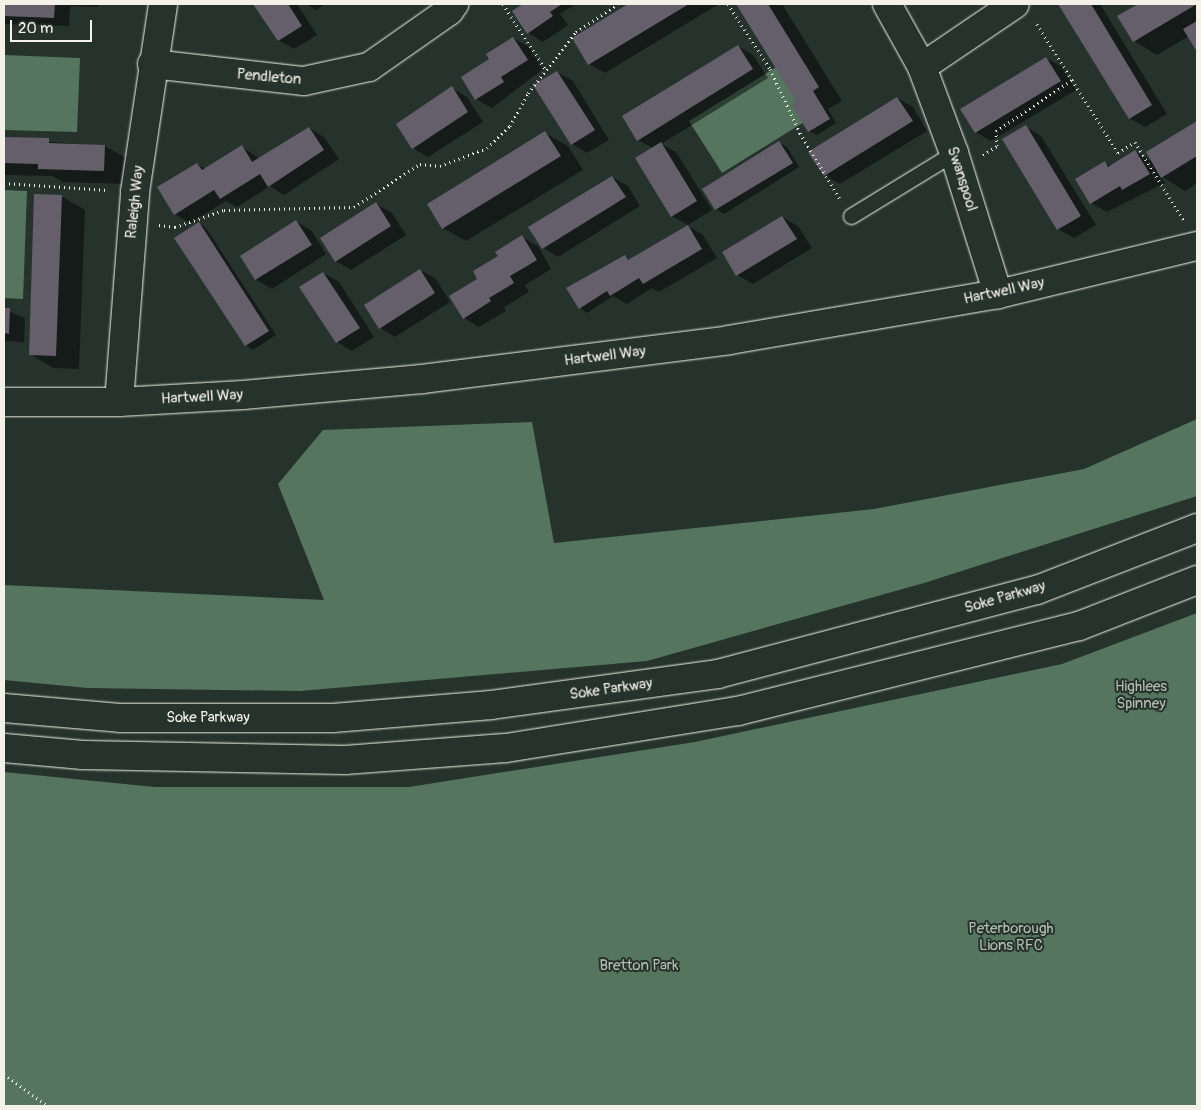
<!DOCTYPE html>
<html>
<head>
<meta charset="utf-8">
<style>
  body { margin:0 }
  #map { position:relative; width:1201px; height:1110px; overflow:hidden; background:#26332d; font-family:Pangolin,sans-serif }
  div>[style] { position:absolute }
  .green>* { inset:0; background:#55755e }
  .shadow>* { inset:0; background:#0007 }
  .building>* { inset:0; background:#645f6a }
  .path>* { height:3px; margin-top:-1.5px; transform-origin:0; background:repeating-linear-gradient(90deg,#f4f1e8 0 1px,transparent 0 5px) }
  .roads { filter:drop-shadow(0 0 1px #f4f1e8) drop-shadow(0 0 1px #f4f1e8) }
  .lane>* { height:15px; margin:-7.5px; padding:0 7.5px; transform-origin:7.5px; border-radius:7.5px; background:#26332d }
  .street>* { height:28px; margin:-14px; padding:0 14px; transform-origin:14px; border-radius:14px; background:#26332d }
  .secondary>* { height:28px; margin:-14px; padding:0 14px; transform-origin:14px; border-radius:14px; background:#26332d }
  .highway>* { height:28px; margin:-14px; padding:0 14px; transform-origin:14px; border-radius:14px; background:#26332d }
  span { translate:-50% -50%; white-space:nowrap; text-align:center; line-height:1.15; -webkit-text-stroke:4px #26332d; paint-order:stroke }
  .street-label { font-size:15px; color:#f4f1e8 }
  .park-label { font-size:15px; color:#b4bfb1 }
  .frame { position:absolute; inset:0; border:5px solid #f4f1e8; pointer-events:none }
  .scale { position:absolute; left:10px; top:20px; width:82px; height:22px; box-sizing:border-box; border:2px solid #f4f1e8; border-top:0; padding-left:6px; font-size:15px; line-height:18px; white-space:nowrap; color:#f4f1e8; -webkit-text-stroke:4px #26332d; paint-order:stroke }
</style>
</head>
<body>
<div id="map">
  <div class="green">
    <div style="clip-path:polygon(4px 55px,80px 58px,77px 132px,4px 130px)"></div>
    <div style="clip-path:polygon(778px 66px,809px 119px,722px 173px,689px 121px)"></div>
    <div style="clip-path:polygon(4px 190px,27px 191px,23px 299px,4px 298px)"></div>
    <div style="clip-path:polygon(1197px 419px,1197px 496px,924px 583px,647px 661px,300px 691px,88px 688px,4px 680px,4px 585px,324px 600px,278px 484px,323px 430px,532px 422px,554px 543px,874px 509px,1084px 469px)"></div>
    <div style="clip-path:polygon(1197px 613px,1197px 1106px,4px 1106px,4px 772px,155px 787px,409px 787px,695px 742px,1062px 664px)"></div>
  </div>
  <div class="shadow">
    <div style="clip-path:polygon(4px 4px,98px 4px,98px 7px,70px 6px,69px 26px,4px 24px)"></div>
    <div style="clip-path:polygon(255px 4px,297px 4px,317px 35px,294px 49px,278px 40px)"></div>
    <div style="clip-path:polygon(306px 4px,325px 4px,316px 10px)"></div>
    <div style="clip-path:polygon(526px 4px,576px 4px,560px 14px,568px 25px,543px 42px,528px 33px,514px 11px)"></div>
    <div style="clip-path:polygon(630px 4px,719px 4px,605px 73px,589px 64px,573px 39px)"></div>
    <div style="clip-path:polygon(738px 4px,782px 4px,842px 101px,828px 109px,836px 123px,817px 135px,809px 131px,798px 101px)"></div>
    <div style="clip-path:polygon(1060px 4px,1100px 4px,1167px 114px,1145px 127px,1129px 118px)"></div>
    <div style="clip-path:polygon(1140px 4px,1197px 4px,1197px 50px,1189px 36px,1157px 55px,1134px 41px,1119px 17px)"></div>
    <div style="clip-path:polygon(513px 38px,529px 47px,543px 69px,492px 108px,476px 99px,490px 59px)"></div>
    <div style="clip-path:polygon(738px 46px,753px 55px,768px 78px,661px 144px,676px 152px,712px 210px,688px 225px,672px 216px,653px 148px,638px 140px)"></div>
    <div style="clip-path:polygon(1046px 58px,1062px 67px,1076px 90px,991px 141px,976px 132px)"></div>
    <div style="clip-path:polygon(557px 72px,573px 81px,609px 140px,587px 153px,572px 144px)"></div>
    <div style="clip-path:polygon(452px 88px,467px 97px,483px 122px,428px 157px,413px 148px)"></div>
    <div style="clip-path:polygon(897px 98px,913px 107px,927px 131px,840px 184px,824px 175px)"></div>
    <div style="clip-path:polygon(1197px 123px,1197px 183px,1185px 191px,1161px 176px,1165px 183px,1107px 212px,1091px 203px,1105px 163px,1111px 166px,1135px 152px,1153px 162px,1147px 153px)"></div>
    <div style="clip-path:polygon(1026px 127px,1041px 136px,1096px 225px,1074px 238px,1058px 229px)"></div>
    <div style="clip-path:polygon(309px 128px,324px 137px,339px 159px,284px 195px,270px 186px,237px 207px,226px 201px,190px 223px,175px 214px,197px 164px,206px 169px,242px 147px,260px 159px)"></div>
    <div style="clip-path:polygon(545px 133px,568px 146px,583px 170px,466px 241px,443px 228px)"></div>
    <div style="clip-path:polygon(4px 138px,105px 146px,128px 159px,127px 184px,63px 182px,52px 176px,4px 175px)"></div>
    <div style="clip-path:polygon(779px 143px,787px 147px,799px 167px,724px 214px,716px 209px)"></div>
    <div style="clip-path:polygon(612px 177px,628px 186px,640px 206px,558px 257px,543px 248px)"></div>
    <div style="clip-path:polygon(61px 196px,85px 210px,79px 369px,53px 368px,30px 354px)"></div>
    <div style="clip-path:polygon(376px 204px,392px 213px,406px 235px,351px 270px,336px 261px)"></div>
    <div style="clip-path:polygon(782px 217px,798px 226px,812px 248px,753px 284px,737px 275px,724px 253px)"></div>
    <div style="clip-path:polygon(297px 222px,312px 231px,326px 254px,272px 289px,256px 280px,242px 257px)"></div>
    <div style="clip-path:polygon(199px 223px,206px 228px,276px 335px,253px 350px,246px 345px)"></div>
    <div style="clip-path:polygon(688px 226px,703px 235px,717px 258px,659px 292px,652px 288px,627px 304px,613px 296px,587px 313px,580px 308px,625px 257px,631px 260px)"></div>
    <div style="clip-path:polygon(522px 237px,538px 246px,551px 269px,525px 285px,529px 292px,504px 307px,506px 311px,479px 327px,464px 318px,479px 279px)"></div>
    <div style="clip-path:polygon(420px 270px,436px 279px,450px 302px,395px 337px,380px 328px)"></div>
    <div style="clip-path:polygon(323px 273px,339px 282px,374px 337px,352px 351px,337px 342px)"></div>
    <div style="clip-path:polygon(4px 309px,25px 318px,24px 342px,4px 341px)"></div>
  </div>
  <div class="building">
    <div style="clip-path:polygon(4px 4px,55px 4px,54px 18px,4px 16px)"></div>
    <div style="clip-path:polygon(253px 4px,288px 4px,302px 26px,278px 41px)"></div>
    <div style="clip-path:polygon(523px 4px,562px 4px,550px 12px,553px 16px,527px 34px,512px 11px)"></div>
    <div style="clip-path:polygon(628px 4px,689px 4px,588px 65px,572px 38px)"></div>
    <div style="clip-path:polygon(736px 4px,768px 4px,819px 87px,813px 91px,830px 119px,808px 132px,791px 104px,796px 101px)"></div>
    <div style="clip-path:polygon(1058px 4px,1091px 4px,1152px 105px,1129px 119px)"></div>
    <div style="clip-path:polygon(1138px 4px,1197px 4px,1133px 42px,1117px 16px)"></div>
    <div style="clip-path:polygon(1197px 21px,1197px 52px,1183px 29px)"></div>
    <div style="clip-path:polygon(513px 37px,528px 60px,501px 77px,504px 82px,475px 100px,461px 77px,489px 59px,486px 54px)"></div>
    <div style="clip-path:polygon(738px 45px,753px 69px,637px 141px,622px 116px)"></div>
    <div style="clip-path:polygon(1046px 57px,1061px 81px,975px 133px,960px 109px)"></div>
    <div style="clip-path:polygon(557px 71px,595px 130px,571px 145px,533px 85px)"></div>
    <div style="clip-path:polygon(452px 86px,468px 112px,412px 149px,396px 124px)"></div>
    <div style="clip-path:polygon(897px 97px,913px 121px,824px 176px,808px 152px)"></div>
    <div style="clip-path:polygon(1197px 121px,1197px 156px,1161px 178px,1146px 152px)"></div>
    <div style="clip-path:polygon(1026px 125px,1081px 216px,1057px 230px,1002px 139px)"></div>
    <div style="clip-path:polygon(309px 127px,324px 150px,268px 187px,260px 174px,220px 199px,214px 190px,174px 215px,157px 187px,197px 163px,202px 170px,242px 145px,252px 162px)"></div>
    <div style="clip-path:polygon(545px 131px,561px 156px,442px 229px,427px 204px)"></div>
    <div style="clip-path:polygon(4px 137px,49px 138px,49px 143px,105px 145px,104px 171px,38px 169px,38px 164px,4px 163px)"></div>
    <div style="clip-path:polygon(779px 141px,793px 163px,715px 210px,702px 189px)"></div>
    <div style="clip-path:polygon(661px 142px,697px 201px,671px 217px,635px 158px)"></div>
    <div style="clip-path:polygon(1135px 150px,1150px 174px,1122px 190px,1120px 186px,1090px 204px,1075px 179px,1105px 161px,1108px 167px)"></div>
    <div style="clip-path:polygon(612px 176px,626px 197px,542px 249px,528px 227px)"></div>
    <div style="clip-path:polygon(34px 194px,62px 195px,56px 356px,29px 355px)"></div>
    <div style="clip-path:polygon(376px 202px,391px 226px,335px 262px,320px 238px)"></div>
    <div style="clip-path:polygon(782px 216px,797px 239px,736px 276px,722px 252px)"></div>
    <div style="clip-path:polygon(296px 220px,312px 245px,255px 280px,240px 256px)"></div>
    <div style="clip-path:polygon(199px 222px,269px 331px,245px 346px,174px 238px)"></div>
    <div style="clip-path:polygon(688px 225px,702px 249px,643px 284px,639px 278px,610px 296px,607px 291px,579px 309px,566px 288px,625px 255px,628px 260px)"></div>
    <div style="clip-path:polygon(522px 235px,537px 260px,510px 276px,514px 283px,489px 298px,491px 301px,463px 319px,449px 296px,477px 279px,473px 271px,498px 256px,495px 252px)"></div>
    <div style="clip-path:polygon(420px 269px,435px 293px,379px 329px,364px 305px)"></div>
    <div style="clip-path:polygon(323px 272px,360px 328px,336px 343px,299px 287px)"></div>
    <div style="clip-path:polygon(4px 308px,10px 308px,9px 334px,4px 333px)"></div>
  </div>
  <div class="path">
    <div style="left:503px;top:4px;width:77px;rotate:57.1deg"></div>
    <div style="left:728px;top:4px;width:77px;rotate:57.1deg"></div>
    <div style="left:770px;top:69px;width:71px;rotate:64.9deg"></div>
    <div style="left:800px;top:133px;width:77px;rotate:58.8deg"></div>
    <div style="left:1072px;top:80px;width:86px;rotate:57.8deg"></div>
    <div style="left:1118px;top:153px;width:20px;rotate:-33deg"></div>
    <div style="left:1135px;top:142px;width:93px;rotate:58.2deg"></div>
    <div style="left:983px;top:155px;width:17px;rotate:-33deg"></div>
    <div style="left:997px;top:146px;width:15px;rotate:-94deg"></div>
    <div style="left:996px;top:131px;width:92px;rotate:-33.9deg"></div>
    <div style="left:1072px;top:80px;width:70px;rotate:-122.1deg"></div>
    <div style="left:4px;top:183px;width:104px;rotate:3.9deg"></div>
    <div style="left:159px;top:225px;width:16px;rotate:7deg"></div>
    <div style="left:175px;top:227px;width:52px;rotate:-19.1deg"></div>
    <div style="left:224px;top:210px;width:130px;rotate:-1.3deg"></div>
    <div style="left:354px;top:207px;width:79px;rotate:-33.1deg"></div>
    <div style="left:420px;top:164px;width:20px;rotate:6deg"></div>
    <div style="left:440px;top:166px;width:50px;rotate:-21deg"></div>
    <div style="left:487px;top:148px;width:32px;rotate:-44deg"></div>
    <div style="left:510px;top:126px;width:38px;rotate:-61deg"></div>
    <div style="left:528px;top:93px;width:78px;rotate:-51.8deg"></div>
    <div style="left:576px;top:32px;width:50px;rotate:-33.7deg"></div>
    <div style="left:4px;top:1074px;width:54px;rotate:36deg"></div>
  </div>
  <div class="roads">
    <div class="lane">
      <div style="left:851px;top:216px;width:121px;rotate:-31.5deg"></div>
    </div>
    <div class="street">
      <div style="left:887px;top:4px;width:72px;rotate:60.9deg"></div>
      <div style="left:922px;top:67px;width:92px;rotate:69.6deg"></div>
      <div style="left:954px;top:153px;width:148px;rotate:72.7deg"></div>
      <div style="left:152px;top:64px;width:153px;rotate:6.4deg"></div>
      <div style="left:304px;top:81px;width:66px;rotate:-12.2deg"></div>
      <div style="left:369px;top:67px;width:98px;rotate:-35deg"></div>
      <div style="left:449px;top:11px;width:9px;rotate:-54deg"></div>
      <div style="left:922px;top:67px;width:112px;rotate:-34.1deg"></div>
      <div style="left:119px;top:402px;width:211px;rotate:-85.6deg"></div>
      <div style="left:135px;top:192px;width:190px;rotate:-81.5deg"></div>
    </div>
    <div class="secondary">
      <div style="left:4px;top:402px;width:115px"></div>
      <div style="left:119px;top:402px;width:124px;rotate:-3.2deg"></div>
      <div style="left:243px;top:395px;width:180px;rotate:-5.1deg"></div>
      <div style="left:422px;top:379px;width:309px;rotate:-7.2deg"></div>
      <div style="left:729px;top:340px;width:273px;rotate:-9.7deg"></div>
      <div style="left:998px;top:294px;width:205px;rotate:-13.6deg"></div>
    </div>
    <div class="highway">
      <div style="left:4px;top:708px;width:116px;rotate:4.9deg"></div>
      <div style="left:120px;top:718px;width:213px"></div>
      <div style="left:333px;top:718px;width:159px;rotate:-4.7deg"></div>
      <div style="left:491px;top:705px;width:229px;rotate:-7.8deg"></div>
      <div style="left:718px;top:674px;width:330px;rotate:-14.8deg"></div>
      <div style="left:1037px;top:590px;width:172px;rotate:-21.2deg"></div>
      <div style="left:4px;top:748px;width:79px;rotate:5.1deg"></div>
      <div style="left:83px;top:755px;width:262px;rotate:1.1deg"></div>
      <div style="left:345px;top:760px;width:161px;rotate:-4.3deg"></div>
      <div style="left:506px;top:748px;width:235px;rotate:-9.1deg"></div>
      <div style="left:738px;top:711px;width:351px;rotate:-14deg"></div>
      <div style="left:1079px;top:626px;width:127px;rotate:-21.3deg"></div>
    </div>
  </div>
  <div class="street-label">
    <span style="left:269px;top:77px;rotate:5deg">Pendleton</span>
    <span style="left:962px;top:179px;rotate:72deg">Swanspool</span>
    <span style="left:135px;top:202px;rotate:-84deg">Raleigh Way</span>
    <span style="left:1004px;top:291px;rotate:-12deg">Hartwell Way</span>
    <span style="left:605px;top:356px;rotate:-7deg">Hartwell Way</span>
    <span style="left:202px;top:397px;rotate:-3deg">Hartwell Way</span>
    <span style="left:1005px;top:597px;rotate:-16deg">Soke Parkway</span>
    <span style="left:611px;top:689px;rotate:-8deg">Soke Parkway</span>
    <span style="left:208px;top:718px">Soke Parkway</span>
  </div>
  <div class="park-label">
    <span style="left:1141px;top:695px">Highlees<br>Spinney</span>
    <span style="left:1011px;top:937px">Peterborough<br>Lions RFC</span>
    <span style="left:639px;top:966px">Bretton Park</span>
  </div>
  <div class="frame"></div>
  <div class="scale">20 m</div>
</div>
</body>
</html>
